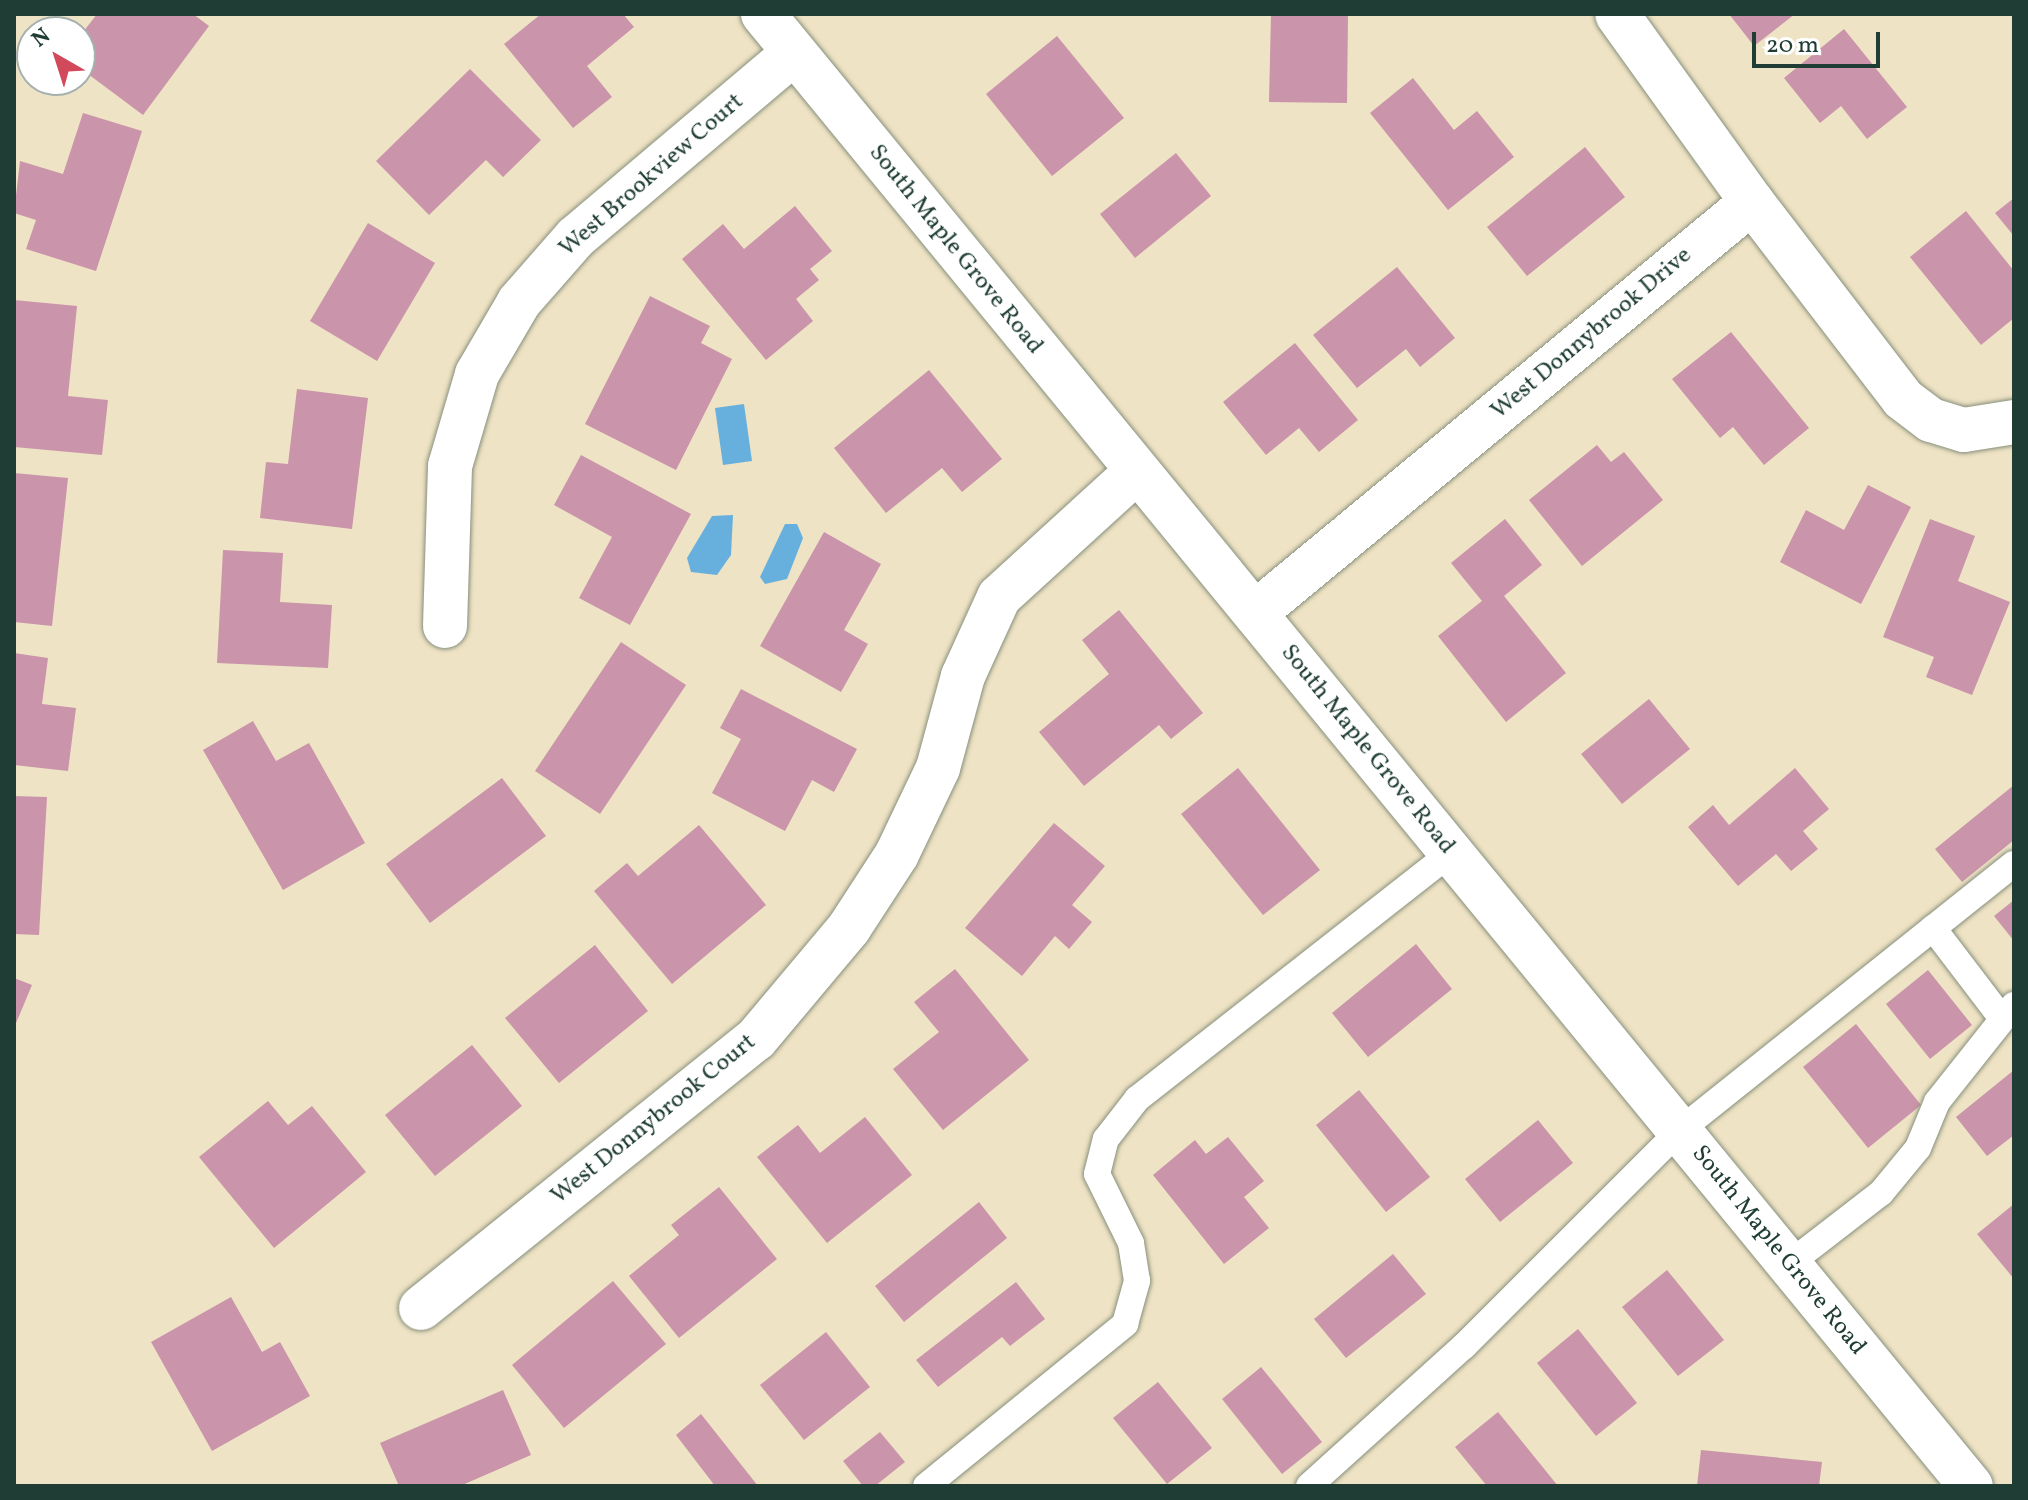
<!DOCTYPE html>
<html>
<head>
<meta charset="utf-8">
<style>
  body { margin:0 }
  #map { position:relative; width:2028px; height:1500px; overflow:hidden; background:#efe3c5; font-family:Vollkorn,serif }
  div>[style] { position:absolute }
  .water>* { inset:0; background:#67b0de }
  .building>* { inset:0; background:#ca94aa }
  .roads { filter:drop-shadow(0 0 2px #87907c) drop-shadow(0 0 2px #87907c) }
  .service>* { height:26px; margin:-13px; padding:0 13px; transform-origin:13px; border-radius:13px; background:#fff }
  .minor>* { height:44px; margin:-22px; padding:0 22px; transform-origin:22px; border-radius:22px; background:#fff }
  .secondary>* { height:44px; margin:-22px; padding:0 22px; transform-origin:22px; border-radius:22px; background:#fff }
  span { translate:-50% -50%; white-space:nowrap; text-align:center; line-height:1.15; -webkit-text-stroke:6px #fff; paint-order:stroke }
  .street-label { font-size:24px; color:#1f3d34 }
  .frame { position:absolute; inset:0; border:16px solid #1f3d34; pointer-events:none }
  .north { position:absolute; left:16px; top:16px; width:80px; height:80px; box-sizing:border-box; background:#fff; border:2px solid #a5b1ae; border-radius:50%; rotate:321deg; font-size:22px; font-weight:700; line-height:32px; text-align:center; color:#1f3d34 }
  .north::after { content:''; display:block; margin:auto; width:28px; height:36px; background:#d1495b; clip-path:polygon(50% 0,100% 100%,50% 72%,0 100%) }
  .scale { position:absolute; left:1752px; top:32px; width:128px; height:36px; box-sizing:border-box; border:4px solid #1f3d34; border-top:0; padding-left:10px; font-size:24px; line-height:28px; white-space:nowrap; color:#1f3d34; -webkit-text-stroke:6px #fff; paint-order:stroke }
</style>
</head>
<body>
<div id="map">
  <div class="water">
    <div style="clip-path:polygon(744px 404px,752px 461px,723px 465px,715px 408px)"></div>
    <div style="clip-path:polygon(733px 515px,731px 555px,717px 575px,691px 572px,687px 558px,712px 516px)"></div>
    <div style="clip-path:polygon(785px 524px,797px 524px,803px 538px,787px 579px,765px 584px,760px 577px)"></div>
  </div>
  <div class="building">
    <div style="clip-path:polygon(97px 14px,193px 14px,209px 26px,143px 115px,80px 68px,80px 36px)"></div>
    <div style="clip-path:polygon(541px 14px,623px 14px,634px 27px,587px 66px,612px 97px,573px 128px,504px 44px)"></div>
    <div style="clip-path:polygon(1271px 14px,1348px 14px,1347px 103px,1269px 102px)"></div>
    <div style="clip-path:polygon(1729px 14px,1795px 14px,1754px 46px)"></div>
    <div style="clip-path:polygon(1844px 29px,1907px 107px,1867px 139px,1841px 106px,1820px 123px,1784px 78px)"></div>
    <div style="clip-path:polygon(1057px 36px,1124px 118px,1052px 176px,986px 94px)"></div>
    <div style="clip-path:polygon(470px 69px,541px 140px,503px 177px,486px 160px,429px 215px,376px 161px)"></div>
    <div style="clip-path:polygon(1413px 78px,1454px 130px,1477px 111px,1514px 157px,1448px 210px,1370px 113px)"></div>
    <div style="clip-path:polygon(83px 113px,142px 131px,96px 271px,26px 249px,36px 220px,14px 213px,20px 161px,63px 174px)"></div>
    <div style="clip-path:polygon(1585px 147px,1625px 197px,1527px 276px,1487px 227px)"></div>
    <div style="clip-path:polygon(1176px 153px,1211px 196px,1135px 258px,1100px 214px)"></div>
    <div style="clip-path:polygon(2014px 198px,2014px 236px,1995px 213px)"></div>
    <div style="clip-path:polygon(795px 206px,832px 251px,810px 269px,819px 280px,796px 299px,813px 321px,766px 360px,682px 259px,723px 224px,744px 249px)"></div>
    <div style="clip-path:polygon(1966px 211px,2014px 271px,2014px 318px,1981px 345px,1910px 257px)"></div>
    <div style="clip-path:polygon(368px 223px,435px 263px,377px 361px,310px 321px)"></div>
    <div style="clip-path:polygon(1397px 267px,1455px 338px,1420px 367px,1406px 349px,1357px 388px,1313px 335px)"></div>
    <div style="clip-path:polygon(650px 296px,710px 326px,701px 343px,732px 359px,676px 470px,585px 424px)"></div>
    <div style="clip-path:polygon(14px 300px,77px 306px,68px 396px,108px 400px,102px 455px,14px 447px)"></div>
    <div style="clip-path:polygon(1731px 332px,1809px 428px,1764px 465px,1733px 427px,1720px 438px,1672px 379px)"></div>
    <div style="clip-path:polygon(1295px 343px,1358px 420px,1319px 452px,1299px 428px,1266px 455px,1223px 402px)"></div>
    <div style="clip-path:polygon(929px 370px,1002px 459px,962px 492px,942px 468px,886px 513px,834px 448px)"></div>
    <div style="clip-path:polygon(297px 389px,368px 398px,352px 529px,260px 518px,266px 462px,288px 464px)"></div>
    <div style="clip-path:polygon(1597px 445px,1611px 462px,1624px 452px,1663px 500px,1582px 566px,1529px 500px)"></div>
    <div style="clip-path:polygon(581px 455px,691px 514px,630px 625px,579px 598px,612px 537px,554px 505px)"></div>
    <div style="clip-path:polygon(14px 473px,68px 478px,52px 626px,14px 622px)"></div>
    <div style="clip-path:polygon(1868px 485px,1911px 507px,1861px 604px,1780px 562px,1806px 510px,1844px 530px)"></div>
    <div style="clip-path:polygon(1505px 519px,1542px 565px,1504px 596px,1566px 673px,1506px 722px,1438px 636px,1482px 601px,1451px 563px)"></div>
    <div style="clip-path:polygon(1930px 519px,1975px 536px,1958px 581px,2010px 602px,1972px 695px,1926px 677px,1934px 657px,1883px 637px)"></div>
    <div style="clip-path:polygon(824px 532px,881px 564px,844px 630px,868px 644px,841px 692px,760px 646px)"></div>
    <div style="clip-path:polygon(223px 550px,283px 553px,280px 602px,332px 605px,328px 668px,217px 663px)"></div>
    <div style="clip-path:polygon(1119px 610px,1203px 713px,1171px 739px,1159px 725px,1084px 786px,1039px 732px,1109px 674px,1082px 640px)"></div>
    <div style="clip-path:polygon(621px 642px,686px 685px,600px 814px,535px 771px)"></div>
    <div style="clip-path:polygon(14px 653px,48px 658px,42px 704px,76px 708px,68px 771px,14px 765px)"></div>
    <div style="clip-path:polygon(741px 689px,857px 749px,834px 792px,812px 780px,785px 831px,712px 793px,741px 739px,720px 728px)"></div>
    <div style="clip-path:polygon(1649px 699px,1690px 749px,1622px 804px,1581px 754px)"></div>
    <div style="clip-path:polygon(253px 721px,276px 761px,309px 743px,365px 843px,283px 890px,203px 750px)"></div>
    <div style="clip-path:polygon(1238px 768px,1320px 870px,1263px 915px,1181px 814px)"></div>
    <div style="clip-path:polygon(1795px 768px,1829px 809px,1803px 831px,1818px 849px,1791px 871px,1776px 854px,1738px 886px,1688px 827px,1713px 805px,1729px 825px)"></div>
    <div style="clip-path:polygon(502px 778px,546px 836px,430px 923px,386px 864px)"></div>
    <div style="clip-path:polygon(2014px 785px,2014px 840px,1962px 882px,1935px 849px)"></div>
    <div style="clip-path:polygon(14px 796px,47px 797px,39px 935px,14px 934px)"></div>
    <div style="clip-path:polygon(1054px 823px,1105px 866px,1072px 905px,1092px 922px,1069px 949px,1055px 936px,1022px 976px,965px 928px)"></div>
    <div style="clip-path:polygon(699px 825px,766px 905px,672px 984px,594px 891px,627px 863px,638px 876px)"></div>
    <div style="clip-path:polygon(2014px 900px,2014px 941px,1994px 916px)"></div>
    <div style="clip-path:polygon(1416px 944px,1452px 989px,1368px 1057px,1332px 1013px)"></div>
    <div style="clip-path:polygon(595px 945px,648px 1011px,559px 1083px,505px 1018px)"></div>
    <div style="clip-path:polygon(955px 969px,1029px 1060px,943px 1130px,893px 1069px,939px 1032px,914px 1002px)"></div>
    <div style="clip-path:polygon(1928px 970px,1972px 1025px,1930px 1059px,1886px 1004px)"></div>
    <div style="clip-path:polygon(14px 978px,32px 985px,14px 1028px)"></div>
    <div style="clip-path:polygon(1856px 1024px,1921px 1105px,1868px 1148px,1803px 1067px)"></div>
    <div style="clip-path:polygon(472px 1045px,522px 1106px,435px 1176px,385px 1115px)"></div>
    <div style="clip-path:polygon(2014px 1070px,2014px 1135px,1987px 1156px,1956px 1117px)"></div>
    <div style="clip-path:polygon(1359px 1090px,1430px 1177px,1386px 1212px,1316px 1125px)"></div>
    <div style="clip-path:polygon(268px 1101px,288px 1125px,312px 1106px,366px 1172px,274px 1248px,199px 1157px)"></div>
    <div style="clip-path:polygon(865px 1117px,912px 1175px,827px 1243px,757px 1157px,798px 1125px,820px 1153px)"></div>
    <div style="clip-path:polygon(1538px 1120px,1573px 1163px,1500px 1222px,1465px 1179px)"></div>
    <div style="clip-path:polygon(1228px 1137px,1264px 1181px,1244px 1197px,1269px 1228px,1224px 1264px,1153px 1175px,1195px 1140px,1206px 1154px)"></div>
    <div style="clip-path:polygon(719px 1187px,777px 1259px,679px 1338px,629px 1276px,679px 1235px,671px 1225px)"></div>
    <div style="clip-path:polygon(979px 1202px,1007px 1238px,904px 1322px,875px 1286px)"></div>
    <div style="clip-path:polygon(2014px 1204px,2014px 1279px,1977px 1234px)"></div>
    <div style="clip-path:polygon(1393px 1254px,1426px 1294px,1346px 1358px,1314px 1319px)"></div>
    <div style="clip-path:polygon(1667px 1270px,1724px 1340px,1678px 1376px,1622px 1307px)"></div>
    <div style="clip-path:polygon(613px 1281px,666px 1344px,564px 1428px,512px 1365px)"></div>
    <div style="clip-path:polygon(1016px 1282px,1045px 1319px,1010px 1346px,1002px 1337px,938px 1387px,916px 1360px)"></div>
    <div style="clip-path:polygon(231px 1297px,262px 1352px,280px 1342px,310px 1396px,212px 1451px,151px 1342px)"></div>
    <div style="clip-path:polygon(1578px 1329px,1637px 1403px,1596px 1436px,1537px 1363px)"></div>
    <div style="clip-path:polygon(826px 1332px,870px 1387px,804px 1440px,760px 1385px)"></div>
    <div style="clip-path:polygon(1261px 1367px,1322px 1442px,1282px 1474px,1222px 1399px)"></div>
    <div style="clip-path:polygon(1158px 1382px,1212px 1448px,1167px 1484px,1113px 1418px)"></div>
    <div style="clip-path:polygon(503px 1390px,531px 1455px,460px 1486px,399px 1486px,380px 1443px)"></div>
    <div style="clip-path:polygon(1498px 1412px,1558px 1486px,1487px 1486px,1455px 1447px)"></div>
    <div style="clip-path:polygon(701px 1414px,758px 1486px,715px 1486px,676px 1435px)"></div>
    <div style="clip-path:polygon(880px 1432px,905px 1462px,875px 1486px,863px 1486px,843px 1461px)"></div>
    <div style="clip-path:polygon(1701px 1450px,1822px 1462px,1819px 1486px,1697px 1486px)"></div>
  </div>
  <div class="roads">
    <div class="service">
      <div style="left:1933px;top:928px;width:111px;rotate:52.7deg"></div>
      <div style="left:1789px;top:1264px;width:116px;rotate:-37.7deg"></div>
      <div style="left:1881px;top:1193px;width:58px;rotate:-50.6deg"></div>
      <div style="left:1918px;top:1148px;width:50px;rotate:-67.6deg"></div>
      <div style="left:1937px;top:1102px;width:124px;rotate:-51.6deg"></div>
      <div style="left:926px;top:1486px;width:257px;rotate:-39.1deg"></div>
      <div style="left:1125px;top:1324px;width:45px;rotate:-74.4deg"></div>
      <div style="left:1137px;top:1281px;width:38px;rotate:-99deg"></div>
      <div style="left:1131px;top:1243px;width:77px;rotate:-116.2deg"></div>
      <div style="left:1097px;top:1174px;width:36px;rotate:-76deg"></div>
      <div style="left:1106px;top:1139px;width:51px;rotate:-52.2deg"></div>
      <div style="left:1137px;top:1099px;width:399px;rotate:-38.1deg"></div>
      <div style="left:1309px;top:1486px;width:209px;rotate:-42.1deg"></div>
      <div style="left:1464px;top:1346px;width:304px;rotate:-45deg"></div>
      <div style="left:1679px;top:1131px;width:428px;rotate:-38.6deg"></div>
    </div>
    <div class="minor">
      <div style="left:1752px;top:202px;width:248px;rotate:52.5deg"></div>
      <div style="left:1903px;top:399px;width:35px;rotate:37deg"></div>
      <div style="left:1931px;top:420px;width:34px;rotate:17deg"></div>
      <div style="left:1964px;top:430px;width:51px;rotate:-9.1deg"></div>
      <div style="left:1255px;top:613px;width:645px;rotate:-39.59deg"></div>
      <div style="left:1752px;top:202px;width:231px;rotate:-125.7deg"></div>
      <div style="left:445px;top:626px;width:160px;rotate:-88.2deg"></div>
      <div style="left:450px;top:466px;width:96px;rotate:-73.6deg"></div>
      <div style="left:477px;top:374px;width:83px;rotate:-59.7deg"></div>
      <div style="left:519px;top:302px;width:86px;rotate:-48.8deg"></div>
      <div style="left:576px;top:237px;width:285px;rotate:-40.2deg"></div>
      <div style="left:421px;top:1308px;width:430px;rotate:-38.8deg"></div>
      <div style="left:756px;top:1039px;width:145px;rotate:-50deg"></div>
      <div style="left:849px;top:928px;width:88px;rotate:-57deg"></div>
      <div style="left:897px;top:854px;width:95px;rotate:-64.5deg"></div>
      <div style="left:938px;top:768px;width:95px;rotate:-74.8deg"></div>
      <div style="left:963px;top:676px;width:87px;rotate:-65.5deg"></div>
      <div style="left:999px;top:597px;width:187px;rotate:-42.4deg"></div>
    </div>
    <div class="secondary">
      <div style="left:763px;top:14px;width:1904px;rotate:50.63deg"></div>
    </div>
  </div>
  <div class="street-label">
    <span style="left:652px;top:176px;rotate:-41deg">West Brookview Court</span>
    <span style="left:955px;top:250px;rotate:51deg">South Maple Grove Road</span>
    <span style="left:1592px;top:334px;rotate:-40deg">West Donnybrook Drive</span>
    <span style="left:1367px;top:750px;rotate:51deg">South Maple Grove Road</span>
    <span style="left:654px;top:1120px;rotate:-39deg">West Donnybrook Court</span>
    <span style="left:1778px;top:1251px;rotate:51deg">South Maple Grove Road</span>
  </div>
  <div class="frame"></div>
  <div class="north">N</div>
  <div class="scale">20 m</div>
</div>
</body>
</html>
